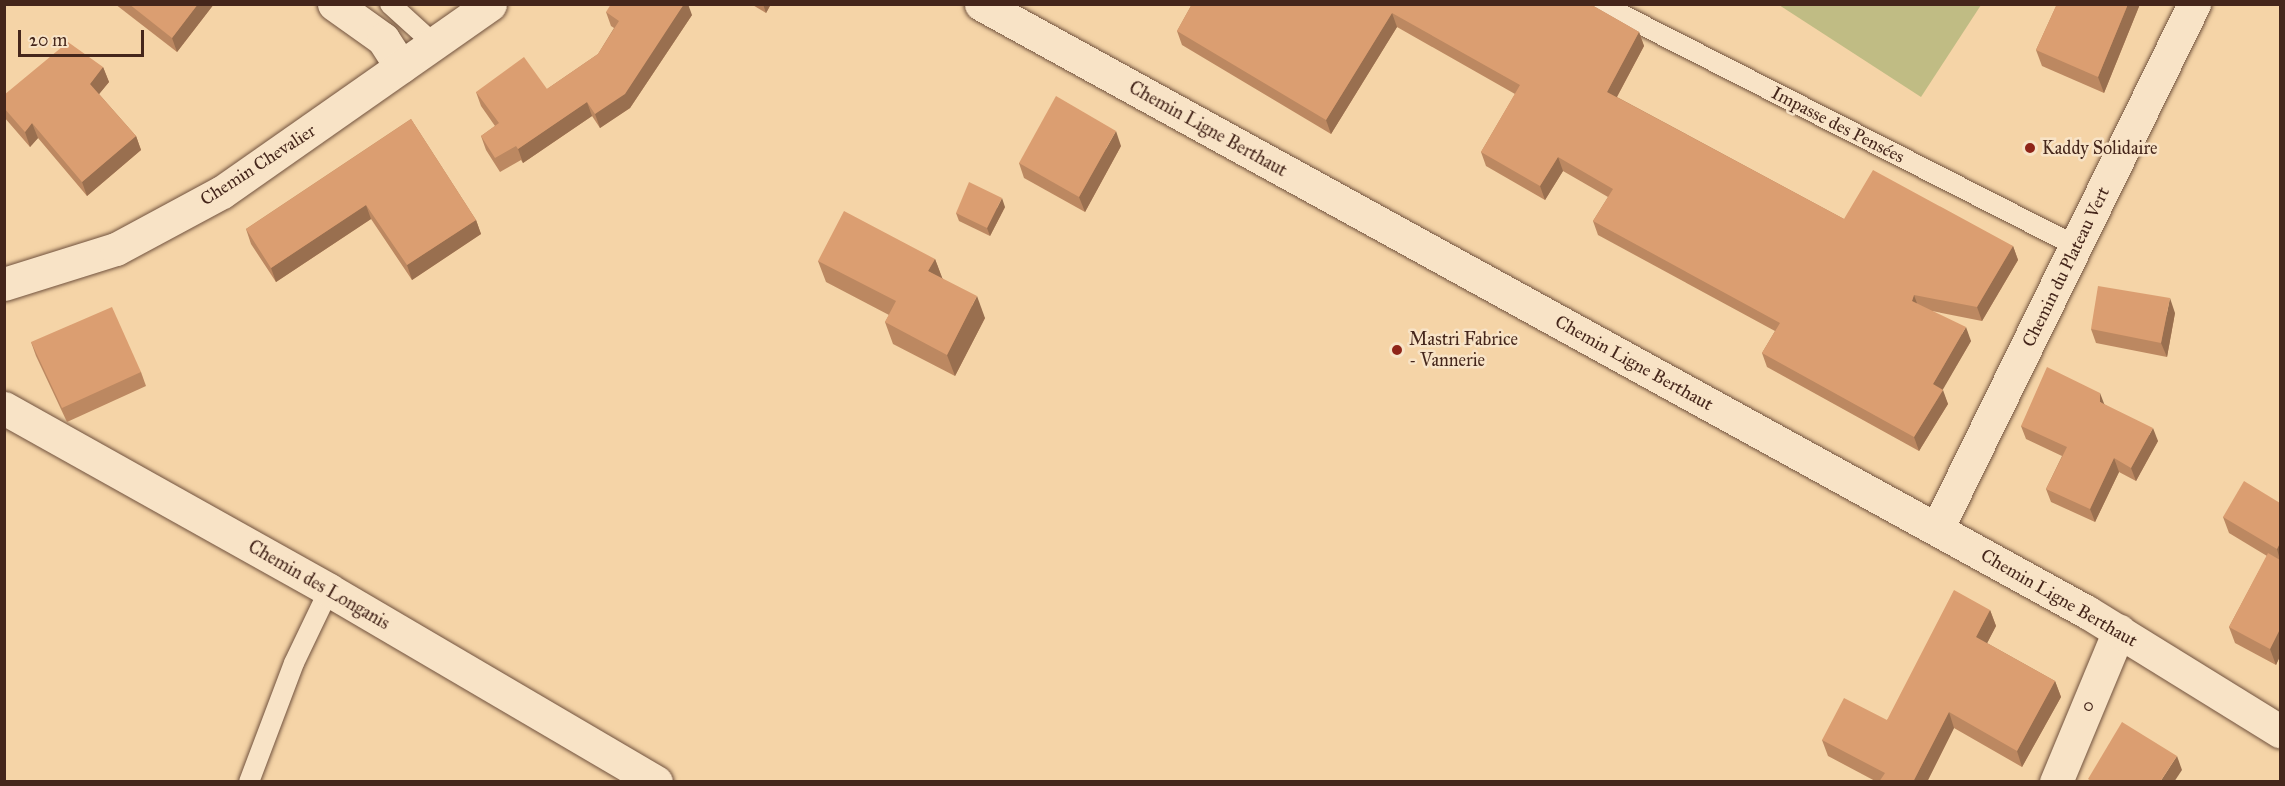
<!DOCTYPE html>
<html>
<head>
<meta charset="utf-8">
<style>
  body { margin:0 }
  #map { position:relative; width:2285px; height:786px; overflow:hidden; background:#f5d4a7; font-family:"IM FELL Great Primer",serif }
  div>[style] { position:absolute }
  .green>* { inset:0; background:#c0bc84 }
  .roads { filter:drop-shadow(0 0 2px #71523e) drop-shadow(0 0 2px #71523e) }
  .lane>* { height:20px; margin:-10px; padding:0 10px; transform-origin:10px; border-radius:10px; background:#f8e3c6 }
  .street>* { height:33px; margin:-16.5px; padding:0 16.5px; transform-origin:16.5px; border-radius:16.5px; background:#f8e3c6 }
  .secondary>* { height:33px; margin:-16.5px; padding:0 16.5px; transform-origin:16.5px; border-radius:16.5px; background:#f8e3c6 }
  .wall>* { inset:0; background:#bc8861 }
  .shaded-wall>* { inset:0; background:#996f4f }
  .building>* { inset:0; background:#db9e71 }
  .dots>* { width:16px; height:16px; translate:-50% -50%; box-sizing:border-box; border:3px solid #f8e3c6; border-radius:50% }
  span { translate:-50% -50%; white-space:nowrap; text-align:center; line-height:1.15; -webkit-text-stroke:5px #f8e3c6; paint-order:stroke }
  .street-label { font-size:18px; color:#45261b }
  .poi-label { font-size:18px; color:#45261b }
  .left { translate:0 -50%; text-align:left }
  .frame { position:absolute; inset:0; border:6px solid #45261b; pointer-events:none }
  .scale { position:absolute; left:18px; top:30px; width:126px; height:27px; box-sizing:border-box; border:3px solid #45261b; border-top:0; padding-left:8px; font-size:18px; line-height:21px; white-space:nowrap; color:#45261b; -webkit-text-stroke:4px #f8e3c6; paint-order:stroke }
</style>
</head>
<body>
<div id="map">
  <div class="green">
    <div style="clip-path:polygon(1779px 5px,1981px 5px,1921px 97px)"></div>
  </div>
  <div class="roads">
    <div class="lane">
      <div style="left:390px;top:4px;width:59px;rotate:42.3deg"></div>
      <div style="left:1601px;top:4px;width:533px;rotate:27deg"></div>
      <div style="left:249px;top:782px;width:127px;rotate:-69.3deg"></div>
      <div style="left:294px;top:663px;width:81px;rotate:-64.4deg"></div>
    </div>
    <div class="street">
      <div style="left:334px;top:4px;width:60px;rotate:35.5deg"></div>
      <div style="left:383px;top:39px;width:33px;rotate:57deg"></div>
      <div style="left:4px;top:408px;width:372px;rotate:29.2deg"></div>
      <div style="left:329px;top:590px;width:379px;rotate:30.4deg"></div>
      <div style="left:1937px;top:529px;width:585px;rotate:-63.92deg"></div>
      <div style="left:2056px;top:782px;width:164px;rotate:-67.4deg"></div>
    </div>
    <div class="secondary">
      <div style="left:981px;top:4px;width:1262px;rotate:28.8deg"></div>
      <div style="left:2087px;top:612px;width:227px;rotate:31.7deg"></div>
      <div style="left:4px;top:284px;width:117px;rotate:-17.4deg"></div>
      <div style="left:116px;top:249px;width:120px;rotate:-28.3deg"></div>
      <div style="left:222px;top:192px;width:327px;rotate:-35deg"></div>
    </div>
  </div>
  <div class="wall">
    <div style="clip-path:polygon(115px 4px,214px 4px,177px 52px)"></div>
    <div style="clip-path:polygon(751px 4px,771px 4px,766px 13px)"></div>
    <div style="clip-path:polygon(1192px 4px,1590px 4px,1639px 32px,1644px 46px,1617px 97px,1844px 219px,2013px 246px,2018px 260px,1982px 321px,1932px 311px,1971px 341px,1942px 390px,1948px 404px,1919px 451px,1767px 367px,1762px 353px,1775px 331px,1598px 235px,1593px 221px,1608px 197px,1563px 171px,1545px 200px,1486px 166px,1481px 152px,1515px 94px,1397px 27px,1331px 134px,1182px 45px,1177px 31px)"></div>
    <div style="clip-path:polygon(2057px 4px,2140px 4px,2104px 93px,2042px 66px,2036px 50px)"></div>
    <div style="clip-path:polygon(606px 12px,692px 15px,630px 108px,600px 128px,592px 116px,523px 163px,521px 160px,500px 172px,486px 150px,481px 136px,495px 126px,481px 106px,476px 92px,547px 89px,598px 54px,614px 28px,611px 26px)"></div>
    <div style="clip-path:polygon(103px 67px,109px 82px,99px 94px,136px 136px,141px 150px,87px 196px,38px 138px,30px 147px,4px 117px,4px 95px)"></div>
    <div style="clip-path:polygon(411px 119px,476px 220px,481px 234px,412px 280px,371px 219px,276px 282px,251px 244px,246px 229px)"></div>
    <div style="clip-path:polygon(1121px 146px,1085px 212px,1024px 178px,1019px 163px)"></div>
    <div style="clip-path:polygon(1005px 207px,990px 236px,959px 221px,956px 213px)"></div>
    <div style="clip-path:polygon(935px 259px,942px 278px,985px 318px,955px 376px,893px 344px,885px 322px,889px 315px,826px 282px,818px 261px)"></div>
    <div style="clip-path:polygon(2175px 313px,2167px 357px,2096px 343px,2091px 329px)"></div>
    <div style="clip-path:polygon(31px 342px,141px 372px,146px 386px,67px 422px,36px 356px)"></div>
    <div style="clip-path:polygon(2104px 404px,2158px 441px,2136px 481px,2119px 472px,2095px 522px,2051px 502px,2046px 489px,2062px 456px,2026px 439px,2021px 426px)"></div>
    <div style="clip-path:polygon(2280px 503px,2280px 656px,2276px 665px,2235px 643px,2229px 627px,2267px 556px,2229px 533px,2223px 517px)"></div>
    <div style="clip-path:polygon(1990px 610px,1996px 626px,1987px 643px,2055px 681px,2061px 697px,2022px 767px,1954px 728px,1927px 782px,1877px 782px,1828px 756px,1822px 740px,1887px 720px)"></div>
  </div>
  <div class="shaded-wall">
    <div style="clip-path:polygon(198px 4px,214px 4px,177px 52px,172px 38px)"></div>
    <div style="clip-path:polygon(684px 4px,688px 4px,692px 15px,630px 108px,600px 128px,595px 114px)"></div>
    <div style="clip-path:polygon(763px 4px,771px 4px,766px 13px)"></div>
    <div style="clip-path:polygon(2128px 4px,2140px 4px,2104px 93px,2098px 77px)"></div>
    <div style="clip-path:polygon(1392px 13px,1397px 27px,1331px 134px,1326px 120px)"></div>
    <div style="clip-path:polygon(1639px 32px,1644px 46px,1612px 106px,1607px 92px)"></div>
    <div style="clip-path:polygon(103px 67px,109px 82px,95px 99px,90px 84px)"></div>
    <div style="clip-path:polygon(587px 102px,592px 116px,523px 163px,518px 149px)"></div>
    <div style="clip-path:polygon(32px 123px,38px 138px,30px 147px,25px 132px)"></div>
    <div style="clip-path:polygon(1116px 131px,1121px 146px,1085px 212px,1079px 197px)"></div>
    <div style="clip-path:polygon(136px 136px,141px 150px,87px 196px,82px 182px)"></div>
    <div style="clip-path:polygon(1558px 157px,1563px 171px,1545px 200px,1540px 186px)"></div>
    <div style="clip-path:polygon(1002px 198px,1005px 207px,990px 236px,987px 228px)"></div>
    <div style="clip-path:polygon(366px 205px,371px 219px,276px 282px,271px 268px)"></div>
    <div style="clip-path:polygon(476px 220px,481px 234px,412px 280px,407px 265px)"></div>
    <div style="clip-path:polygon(2013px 246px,2018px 260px,1982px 321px,1977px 307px)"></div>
    <div style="clip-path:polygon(935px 259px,943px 280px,928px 271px)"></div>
    <div style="clip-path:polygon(1914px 295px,1919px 309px,1912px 301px)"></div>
    <div style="clip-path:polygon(977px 296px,985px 318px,955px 376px,947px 355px)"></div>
    <div style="clip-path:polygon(2170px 298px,2175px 313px,2167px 357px,2161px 343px)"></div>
    <div style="clip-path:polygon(1966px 327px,1971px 341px,1938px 398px,1933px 384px)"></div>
    <div style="clip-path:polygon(1943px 390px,1948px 404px,1919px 451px,1914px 437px)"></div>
    <div style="clip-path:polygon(2100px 393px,2105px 406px,2100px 402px)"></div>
    <div style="clip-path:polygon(2153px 428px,2158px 441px,2136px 481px,2131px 468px)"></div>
    <div style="clip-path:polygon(2114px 458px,2119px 472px,2095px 522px,2090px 509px)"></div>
    <div style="clip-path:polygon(2280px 543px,2280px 560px,2277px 549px)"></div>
    <div style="clip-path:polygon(1990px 610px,1996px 626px,1982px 653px,1976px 637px)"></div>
    <div style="clip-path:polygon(2280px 629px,2280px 656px,2276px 665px,2270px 649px)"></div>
    <div style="clip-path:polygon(2055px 681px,2061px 697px,2022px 767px,2017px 751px)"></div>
    <div style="clip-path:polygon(1949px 712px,1954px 728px,1927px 782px,1913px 782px)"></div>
    <div style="clip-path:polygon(2177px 756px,2182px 770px,2174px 782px,2160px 782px)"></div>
  </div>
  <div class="building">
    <div style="clip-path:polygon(129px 4px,198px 4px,172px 38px)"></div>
    <div style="clip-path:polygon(611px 4px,684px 4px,625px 94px,595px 114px,587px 102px,518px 149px,516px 146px,495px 158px,481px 136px,499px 123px,476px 92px,524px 57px,547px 89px,598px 54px,619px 21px,606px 12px)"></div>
    <div style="clip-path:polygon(1192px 4px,1590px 4px,1639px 32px,1607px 92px,1844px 219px,1873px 170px,2013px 246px,1977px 307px,1914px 295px,1912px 301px,1966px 327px,1933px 384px,1943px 390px,1914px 437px,1762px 353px,1780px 323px,1593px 221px,1613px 189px,1558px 157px,1540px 186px,1481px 152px,1520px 85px,1392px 13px,1326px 120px,1177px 31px)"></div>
    <div style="clip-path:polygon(2057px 4px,2128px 4px,2098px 77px,2036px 50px)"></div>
    <div style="clip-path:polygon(68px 42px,103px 67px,90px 84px,136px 136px,82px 182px,32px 123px,25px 132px,4px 108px,4px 95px)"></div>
    <div style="clip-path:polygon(1056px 96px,1116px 131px,1079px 197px,1019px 163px)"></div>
    <div style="clip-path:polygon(411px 119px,476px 220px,407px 265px,366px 205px,271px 268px,246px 229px)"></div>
    <div style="clip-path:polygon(969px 182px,1002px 198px,987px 228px,956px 213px)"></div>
    <div style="clip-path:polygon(844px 211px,935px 259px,928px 271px,977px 296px,947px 355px,885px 322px,896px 301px,818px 261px)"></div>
    <div style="clip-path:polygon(2098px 286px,2170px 298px,2161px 343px,2091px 329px)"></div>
    <div style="clip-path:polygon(112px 307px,141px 372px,62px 408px,31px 342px)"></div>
    <div style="clip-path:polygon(2047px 367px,2100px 393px,2100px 402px,2153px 428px,2131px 468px,2114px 458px,2090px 509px,2046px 489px,2067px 447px,2021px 426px)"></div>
    <div style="clip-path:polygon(2244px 481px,2280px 503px,2280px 543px,2277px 549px,2223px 517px)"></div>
    <div style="clip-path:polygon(2268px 553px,2280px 560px,2280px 629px,2270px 649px,2229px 627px)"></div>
    <div style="clip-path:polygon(1954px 590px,1990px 610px,1976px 637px,2055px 681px,2017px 751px,1949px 712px,1913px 782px,1879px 782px,1885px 773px,1822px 740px,1844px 698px,1887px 720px)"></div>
    <div style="clip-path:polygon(2122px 722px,2177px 756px,2160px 782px,2093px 782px,2088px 779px)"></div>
  </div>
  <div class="dots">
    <div style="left:2030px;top:148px;background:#8f2418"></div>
    <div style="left:1397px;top:350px;background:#8f2418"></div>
  </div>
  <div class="street-label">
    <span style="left:1838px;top:125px;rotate:27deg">Impasse des Pensées</span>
    <span style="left:1208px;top:129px;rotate:29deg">Chemin Ligne Berthaut</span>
    <span style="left:258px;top:165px;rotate:-33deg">Chemin Chevalier</span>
    <span style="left:2066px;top:267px;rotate:-64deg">Chemin du Plateau Vert</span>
    <span style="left:1634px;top:363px;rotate:29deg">Chemin Ligne Berthaut</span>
    <span style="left:319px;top:585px;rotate:30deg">Chemin des Longanis</span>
    <span style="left:2059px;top:598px;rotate:30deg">Chemin Ligne Berthaut</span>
    <span style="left:2087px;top:706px;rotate:-67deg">0</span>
  </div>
  <div class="poi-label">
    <span class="left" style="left:2042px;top:148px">Kaddy Solidaire</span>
    <span class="left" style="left:1409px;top:350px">Mastri Fabrice<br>- Vannerie</span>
  </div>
  <div class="frame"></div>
  <div class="scale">20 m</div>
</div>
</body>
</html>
